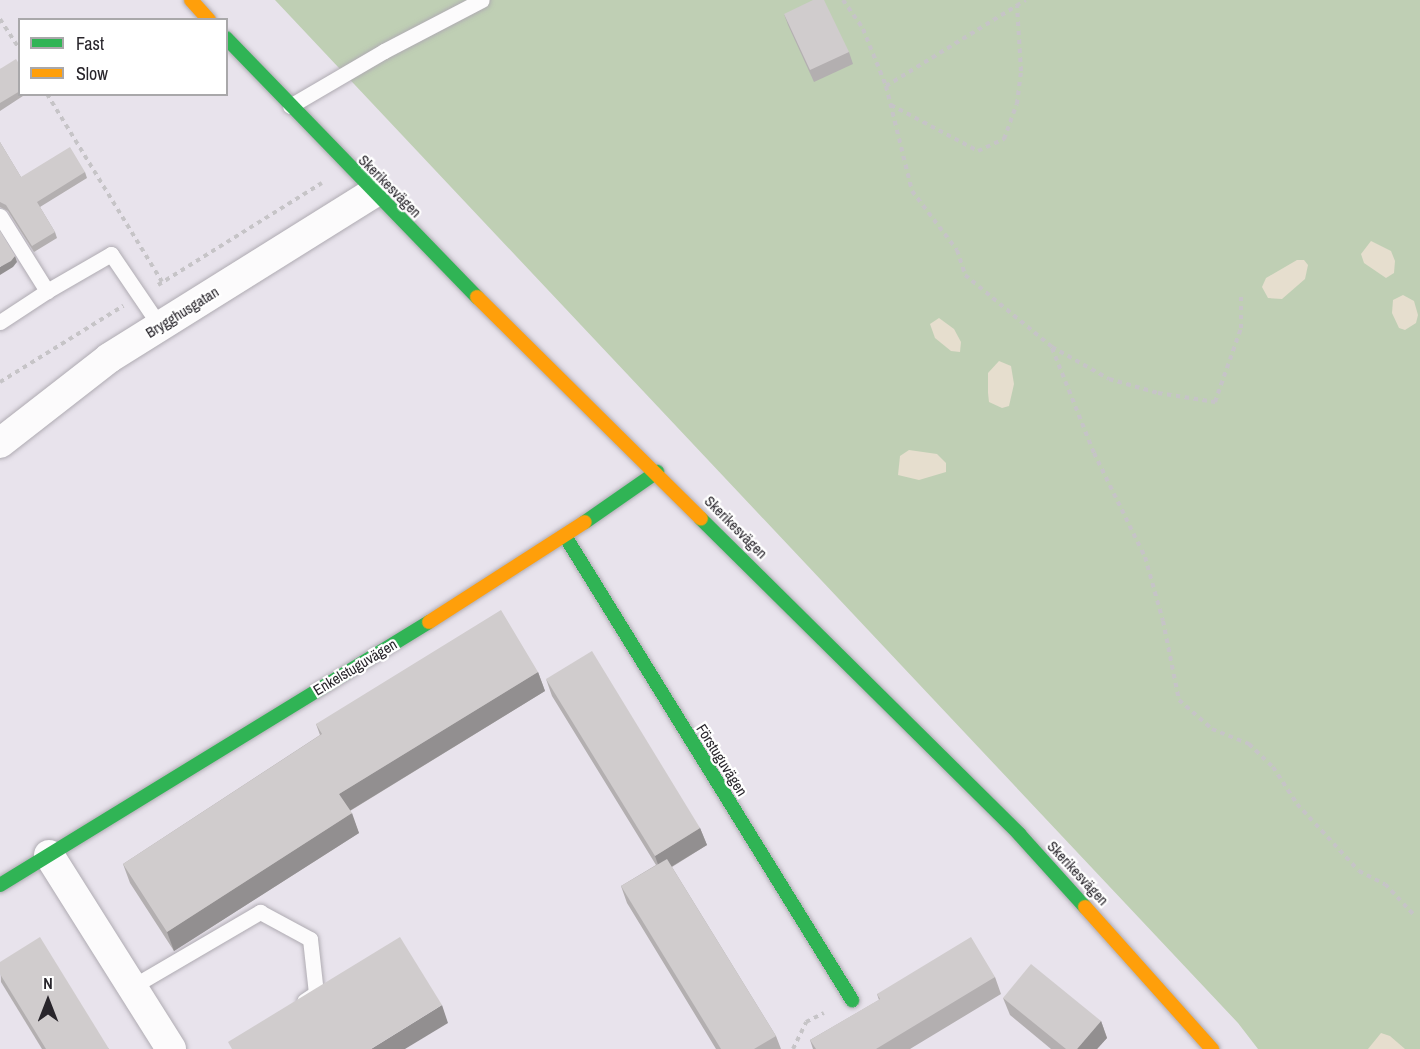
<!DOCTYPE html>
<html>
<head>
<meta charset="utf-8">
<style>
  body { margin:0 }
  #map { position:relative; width:1420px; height:1049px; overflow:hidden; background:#e8e3ec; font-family:"Archivo Narrow",sans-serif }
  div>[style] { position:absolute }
  .green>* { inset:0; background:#bfcfb4 }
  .sand>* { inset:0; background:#e6dece }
  .path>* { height:4px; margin-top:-2px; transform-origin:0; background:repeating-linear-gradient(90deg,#c6c4c7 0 4.5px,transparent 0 9px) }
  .roads { filter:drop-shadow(0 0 2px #afabb2) drop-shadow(0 0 2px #afabb2) }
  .lane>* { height:15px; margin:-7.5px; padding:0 7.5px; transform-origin:7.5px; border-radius:7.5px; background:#fcfbfc }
  .street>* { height:30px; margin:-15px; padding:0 15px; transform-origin:15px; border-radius:15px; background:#fcfbfc }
  .fast>* { height:14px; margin:-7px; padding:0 7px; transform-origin:7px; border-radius:7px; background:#30b455 }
  .slow>* { height:14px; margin:-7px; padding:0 7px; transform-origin:7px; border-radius:7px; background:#ff9f0a }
  .wall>* { inset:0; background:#b3afb0 }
  .shaded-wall>* { inset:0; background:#928f90 }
  .building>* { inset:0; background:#d0cccd }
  span { translate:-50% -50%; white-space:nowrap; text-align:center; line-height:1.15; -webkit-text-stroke:4.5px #fff; paint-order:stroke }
  .street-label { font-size:15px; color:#28252b }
  .legend { position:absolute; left:18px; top:18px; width:210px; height:78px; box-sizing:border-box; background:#fff; border:2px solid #a9a8aa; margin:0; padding:8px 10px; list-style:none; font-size:18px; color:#28252b }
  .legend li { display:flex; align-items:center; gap:12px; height:30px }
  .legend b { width:30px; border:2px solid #a9a8aa }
  .north { position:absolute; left:18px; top:971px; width:60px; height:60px; -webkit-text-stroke:4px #fff; paint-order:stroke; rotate:0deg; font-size:16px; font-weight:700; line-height:24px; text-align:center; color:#28252b }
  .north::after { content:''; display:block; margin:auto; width:21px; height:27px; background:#28252b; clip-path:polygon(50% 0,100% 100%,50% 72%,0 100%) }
</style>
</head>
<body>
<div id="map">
  <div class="green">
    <div style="clip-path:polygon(275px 0,1420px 0,1420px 1049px,1258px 1049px,1238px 1023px)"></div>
  </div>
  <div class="sand">
    <div style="clip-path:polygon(1371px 241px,1391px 251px,1395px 261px,1394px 273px,1386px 278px,1364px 263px,1361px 254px)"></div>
    <div style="clip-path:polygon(1297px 260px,1304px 260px,1308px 265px,1305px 279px,1282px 299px,1268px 298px,1262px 287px,1266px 278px)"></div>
    <div style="clip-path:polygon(1403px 295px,1414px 301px,1418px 315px,1416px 323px,1405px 330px,1399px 328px,1392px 313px,1393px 300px)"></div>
    <div style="clip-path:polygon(939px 318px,954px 329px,961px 342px,960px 352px,951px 351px,935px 338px,930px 324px)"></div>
    <div style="clip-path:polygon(999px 361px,1011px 366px,1014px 384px,1009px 406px,1002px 408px,989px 402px,988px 393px,988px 373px)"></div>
    <div style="clip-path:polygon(909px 450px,937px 454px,946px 463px,946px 472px,919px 480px,898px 475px,900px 456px)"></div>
    <div style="clip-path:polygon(1381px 1033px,1390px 1036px,1405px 1049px,1368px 1049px)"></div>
  </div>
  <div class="path">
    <div style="left:843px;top:0;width:35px;rotate:55deg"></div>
    <div style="left:863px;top:29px;width:61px;rotate:68deg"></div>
    <div style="left:886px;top:86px;width:108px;rotate:76.1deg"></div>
    <div style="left:912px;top:191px;width:74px;rotate:52.7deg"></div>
    <div style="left:957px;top:250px;width:26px;rotate:72deg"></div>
    <div style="left:965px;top:275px;width:113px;rotate:39.6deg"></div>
    <div style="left:1052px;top:347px;width:65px;rotate:29.3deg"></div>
    <div style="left:1109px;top:379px;width:51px;rotate:15.9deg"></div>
    <div style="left:1158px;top:393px;width:58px;rotate:9deg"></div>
    <div style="left:1215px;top:402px;width:78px;rotate:-70.6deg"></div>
    <div style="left:1241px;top:328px;width:33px;rotate:-90deg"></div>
    <div style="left:0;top:19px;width:37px;rotate:57deg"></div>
    <div style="left:886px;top:86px;width:164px;rotate:-31.6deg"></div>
    <div style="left:47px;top:94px;width:220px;rotate:58.5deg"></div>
    <div style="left:891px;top:105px;width:98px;rotate:27.9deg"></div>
    <div style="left:978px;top:151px;width:29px;rotate:-25deg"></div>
    <div style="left:1004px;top:139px;width:37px;rotate:-70deg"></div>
    <div style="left:1017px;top:104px;width:33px;rotate:-83deg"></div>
    <div style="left:1021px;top:71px;width:65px;rotate:-93.5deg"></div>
    <div style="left:158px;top:285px;width:193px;rotate:-31.9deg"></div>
    <div style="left:1052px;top:348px;width:113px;rotate:68.2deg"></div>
    <div style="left:1094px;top:453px;width:116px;rotate:63.9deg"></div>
    <div style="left:1145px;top:557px;width:66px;rotate:74.3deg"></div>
    <div style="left:1163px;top:621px;width:81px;rotate:78.6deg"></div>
    <div style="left:1179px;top:700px;width:44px;rotate:41.3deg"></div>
    <div style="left:1212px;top:729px;width:40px;rotate:22deg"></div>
    <div style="left:1249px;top:744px;width:33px;rotate:44deg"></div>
    <div style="left:1273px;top:767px;width:44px;rotate:57deg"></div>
    <div style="left:1297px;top:804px;width:91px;rotate:47.2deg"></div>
    <div style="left:1359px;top:871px;width:29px;rotate:27deg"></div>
    <div style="left:1385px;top:884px;width:44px;rotate:46.8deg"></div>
    <div style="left:0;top:382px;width:145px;rotate:-31.7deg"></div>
    <div style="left:793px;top:1049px;width:30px;rotate:-64deg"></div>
    <div style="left:806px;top:1022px;width:20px;rotate:-27deg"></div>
  </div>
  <div class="roads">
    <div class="lane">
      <div style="left:290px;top:106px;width:109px;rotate:-30.3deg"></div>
      <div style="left:384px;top:51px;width:110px;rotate:-27.5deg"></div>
      <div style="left:0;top:216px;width:89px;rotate:57.9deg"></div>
      <div style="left:47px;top:291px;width:74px;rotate:-30deg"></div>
      <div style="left:111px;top:254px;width:87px;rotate:55.8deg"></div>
      <div style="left:0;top:322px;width:56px;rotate:-33.4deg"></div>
      <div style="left:130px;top:988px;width:151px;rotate:-30.3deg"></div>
      <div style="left:260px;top:912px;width:57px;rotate:28.4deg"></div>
      <div style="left:310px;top:939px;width:54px;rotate:83.7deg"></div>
      <div style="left:316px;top:993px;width:14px;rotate:146deg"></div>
    </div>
    <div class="street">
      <div style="left:0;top:443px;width:138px;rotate:-37.9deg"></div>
      <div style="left:109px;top:358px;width:311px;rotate:-32deg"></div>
      <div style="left:49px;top:855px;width:229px;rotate:57.8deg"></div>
    </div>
    <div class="fast">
      <div style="left:226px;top:38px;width:361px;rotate:45.9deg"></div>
      <div style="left:701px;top:519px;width:448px;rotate:44.7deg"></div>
      <div style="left:1019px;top:834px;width:98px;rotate:47.9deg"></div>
      <div style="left:585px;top:522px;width:88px;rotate:-34.8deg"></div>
      <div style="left:565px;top:536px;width:546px;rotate:58.26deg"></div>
      <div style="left:0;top:885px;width:503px;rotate:-31.51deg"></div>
    </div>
    <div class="slow">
      <div style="left:191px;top:0;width:27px;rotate:48deg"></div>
      <div style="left:477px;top:297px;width:315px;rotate:44.7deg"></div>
      <div style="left:429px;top:622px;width:185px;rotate:-32.7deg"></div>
      <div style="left:1085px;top:907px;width:191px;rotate:48.2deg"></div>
    </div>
  </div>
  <div class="wall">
    <div style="clip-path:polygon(784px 14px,849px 52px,853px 64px,814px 82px,788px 25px)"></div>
    <div style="clip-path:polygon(20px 65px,20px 94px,26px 94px,0 111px,0 69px)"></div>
    <div style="clip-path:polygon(0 142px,21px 177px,85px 172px,87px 178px,40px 207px,55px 232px,57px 238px,34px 252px,8px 211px,0 207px)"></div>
    <div style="clip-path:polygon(538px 672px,545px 691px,350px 811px,359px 833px,174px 951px,130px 883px,123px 864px,320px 735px,316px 724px)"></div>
    <div style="clip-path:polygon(546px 679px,700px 828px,707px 845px,672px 867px,776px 1036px,781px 1049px,716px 1049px,627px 903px,621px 886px,656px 865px,552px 696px)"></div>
    <div style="clip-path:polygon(0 962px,109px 1049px,42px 1049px,1px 982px)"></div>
    <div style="clip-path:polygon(995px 977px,1001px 994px,910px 1049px,813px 1049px,810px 1040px,879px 1000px,877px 994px)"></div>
    <div style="clip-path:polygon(1003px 998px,1101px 1021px,1107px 1038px,1097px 1049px,1051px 1049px,1010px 1015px)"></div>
  </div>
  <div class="shaded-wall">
    <div style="clip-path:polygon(15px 256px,17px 262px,13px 267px,0 275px,0 267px)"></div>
    <div style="clip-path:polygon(538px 672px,545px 691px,346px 813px,339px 794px)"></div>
    <div style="clip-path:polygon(352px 813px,359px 833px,174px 951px,167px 932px)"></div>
    <div style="clip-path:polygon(700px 828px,707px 845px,661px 873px,655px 856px)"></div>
    <div style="clip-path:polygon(442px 1005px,448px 1023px,405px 1049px,371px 1049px)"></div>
    <div style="clip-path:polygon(1101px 1021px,1107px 1038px,1097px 1049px,1077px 1049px)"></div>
  </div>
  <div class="building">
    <div style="clip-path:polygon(813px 0,824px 0,849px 52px,810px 70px,784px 14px)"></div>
    <div style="clip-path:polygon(16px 59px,20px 65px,20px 91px,0 103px,0 69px)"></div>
    <div style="clip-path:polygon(0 142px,21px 177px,70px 147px,85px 172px,37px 202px,55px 232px,32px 246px,6px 205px,0 202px)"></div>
    <div style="clip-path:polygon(0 231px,15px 256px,11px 261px,0 267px)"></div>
    <div style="clip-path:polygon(501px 610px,538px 672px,339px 794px,352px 813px,167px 932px,123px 864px,322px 734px,316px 724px)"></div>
    <div style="clip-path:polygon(592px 651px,700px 828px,655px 856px,546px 679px)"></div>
    <div style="clip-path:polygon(667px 859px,776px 1036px,754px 1049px,721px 1049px,621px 886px)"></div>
    <div style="clip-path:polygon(40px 937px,109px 1049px,46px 1049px,0 974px,0 962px)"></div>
    <div style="clip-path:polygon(400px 937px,442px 1005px,371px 1049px,232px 1049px,228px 1042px)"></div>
    <div style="clip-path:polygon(971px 937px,995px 977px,876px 1049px,816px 1049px,810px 1040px,880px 999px,877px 994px)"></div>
    <div style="clip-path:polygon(1031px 964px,1101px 1021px,1077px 1049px,1066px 1049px,1003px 998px)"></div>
  </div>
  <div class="street-label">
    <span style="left:390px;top:186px;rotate:45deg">Skerikesvägen</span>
    <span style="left:182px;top:312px;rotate:-32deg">Brygghusgatan</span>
    <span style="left:736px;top:527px;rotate:45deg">Skerikesvägen</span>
    <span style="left:355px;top:667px;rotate:-31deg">Enkelstuguvägen</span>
    <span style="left:722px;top:760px;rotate:58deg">Förstuguvägen</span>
    <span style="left:1078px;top:873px;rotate:47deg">Skerikesvägen</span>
  </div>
  <ul class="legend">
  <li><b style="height:8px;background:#30b455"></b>Fast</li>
  <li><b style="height:8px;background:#ff9f0a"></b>Slow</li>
  </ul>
  <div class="north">N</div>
</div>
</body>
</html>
